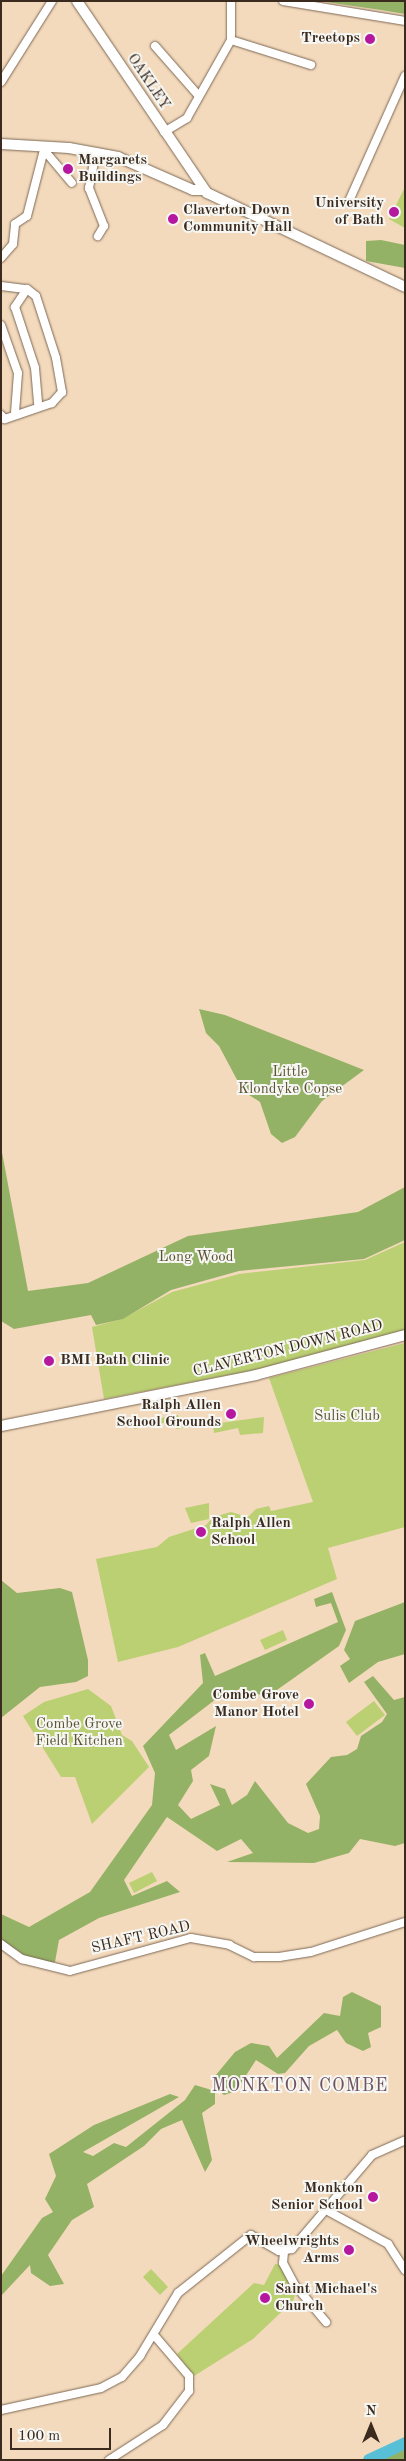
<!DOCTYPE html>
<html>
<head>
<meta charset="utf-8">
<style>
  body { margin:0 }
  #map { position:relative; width:406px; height:2461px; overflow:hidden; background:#f4dabc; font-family:"Old Standard TT",serif }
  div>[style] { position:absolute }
  .green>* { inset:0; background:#bbcf73 }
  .forest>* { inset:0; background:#94b265 }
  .river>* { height:12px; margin:-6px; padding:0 6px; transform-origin:6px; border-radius:6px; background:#58c0d6 }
  .roads { filter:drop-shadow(0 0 1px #7c6855) drop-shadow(0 0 1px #7c6855) }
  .minor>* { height:8px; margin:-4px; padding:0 4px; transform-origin:4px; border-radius:4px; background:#fff }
  .tertiary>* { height:10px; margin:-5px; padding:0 5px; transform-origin:5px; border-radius:5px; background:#fff }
  .dots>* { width:14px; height:14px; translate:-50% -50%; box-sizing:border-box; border:2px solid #f6f6f2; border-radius:50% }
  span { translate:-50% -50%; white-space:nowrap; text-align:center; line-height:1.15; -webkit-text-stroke:4px #f6f6f2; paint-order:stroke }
  .poi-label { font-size:15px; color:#3b2a1e; font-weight:700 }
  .right { translate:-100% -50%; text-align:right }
  .left { translate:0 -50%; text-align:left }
  .street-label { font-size:15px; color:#3b2a1e }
  .park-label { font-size:15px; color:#5b5333 }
  .quarter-label { font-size:18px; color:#6f5361; letter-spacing:1px }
  .frame { position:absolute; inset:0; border:2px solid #3b2a1e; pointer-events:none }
  .north { position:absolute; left:346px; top:2401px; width:50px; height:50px; -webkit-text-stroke:4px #f6f6f2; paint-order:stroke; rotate:0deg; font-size:14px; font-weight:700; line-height:20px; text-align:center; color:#3b2a1e }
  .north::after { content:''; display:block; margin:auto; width:18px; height:22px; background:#3b2a1e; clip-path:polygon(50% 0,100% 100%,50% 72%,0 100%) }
  .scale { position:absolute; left:10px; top:2428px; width:101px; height:22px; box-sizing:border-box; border:2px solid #3b2a1e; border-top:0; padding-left:6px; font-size:15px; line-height:18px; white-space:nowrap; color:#3b2a1e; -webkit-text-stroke:4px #f6f6f2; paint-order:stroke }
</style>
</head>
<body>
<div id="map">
  <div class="green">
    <div style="clip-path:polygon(405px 187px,405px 228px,389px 219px)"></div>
    <div style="clip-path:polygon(405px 1242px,405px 1331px,255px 1370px,104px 1399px,92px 1327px,122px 1319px,172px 1292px,239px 1274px,365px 1260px)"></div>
    <div style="clip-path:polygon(405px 1343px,405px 1527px,328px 1548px,337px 1579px,178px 1647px,118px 1662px,96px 1559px,157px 1547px,169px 1537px,206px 1525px,213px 1517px,231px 1512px,248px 1517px,256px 1509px,269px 1506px,271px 1511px,313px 1502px,269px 1378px)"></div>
    <div style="clip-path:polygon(178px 1415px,183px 1428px,176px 1429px,174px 1421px,134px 1429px,133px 1423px)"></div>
    <div style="clip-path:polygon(264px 1417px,263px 1433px,240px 1435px,238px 1428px,214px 1433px,213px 1424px)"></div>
    <div style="clip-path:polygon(209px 1503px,209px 1519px,191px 1523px,185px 1508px)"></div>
    <div style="clip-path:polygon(283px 1630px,287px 1640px,265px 1650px,260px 1640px)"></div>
    <div style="clip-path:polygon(88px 1689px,111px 1706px,122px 1735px,132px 1741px,149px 1767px,92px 1824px,75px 1777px,61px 1777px,23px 1716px,44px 1702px)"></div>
    <div style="clip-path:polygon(374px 1701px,385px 1715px,357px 1736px,346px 1722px)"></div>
    <div style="clip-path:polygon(152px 1872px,157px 1881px,134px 1893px,129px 1883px)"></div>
    <div style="clip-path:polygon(275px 2264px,281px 2265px,296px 2292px,293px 2301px,253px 2339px,194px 2376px,177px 2354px,254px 2283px,264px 2285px)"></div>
    <div style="clip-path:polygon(151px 2269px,168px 2287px,160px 2295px,143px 2277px)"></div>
  </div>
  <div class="forest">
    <div style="clip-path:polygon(319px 1px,405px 1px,405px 14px,381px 10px)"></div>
    <div style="clip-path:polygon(381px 240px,405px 245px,405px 268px,366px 261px,366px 241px)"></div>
    <div style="clip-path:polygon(199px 1009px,225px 1015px,364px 1070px,322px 1101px,295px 1137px,282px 1143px,271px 1134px,260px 1102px,243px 1091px,219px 1046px,206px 1033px)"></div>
    <div style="clip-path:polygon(1px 1147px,28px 1291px,88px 1283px,188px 1236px,358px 1212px,405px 1187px,405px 1240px,364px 1259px,239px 1271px,171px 1290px,123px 1319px,96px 1325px,91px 1315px,14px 1329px,1px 1321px)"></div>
    <div style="clip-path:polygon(1px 1580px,17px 1593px,60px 1588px,72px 1592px,88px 1660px,88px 1676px,76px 1682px,40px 1687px,1px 1718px)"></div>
    <div style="clip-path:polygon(332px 1592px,346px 1630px,339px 1646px,267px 1697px,240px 1688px,228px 1700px,220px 1696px,169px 1735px,176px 1750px,216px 1726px,209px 1756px,191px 1770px,193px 1781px,178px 1805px,191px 1819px,220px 1805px,210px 1784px,225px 1789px,232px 1805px,247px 1795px,255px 1781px,288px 1823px,308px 1833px,319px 1829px,320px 1816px,306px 1784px,331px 1757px,347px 1755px,357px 1749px,361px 1736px,382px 1722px,387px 1714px,364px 1682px,373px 1676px,394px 1700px,405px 1697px,405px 1843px,395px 1846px,360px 1839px,349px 1853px,314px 1863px,227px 1862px,253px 1853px,241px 1839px,217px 1851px,167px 1817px,124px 1880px,132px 1896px,167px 1881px,180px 1892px,99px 1918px,59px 1940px,55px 1962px,39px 1964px,1px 1941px,1px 1914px,29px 1927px,90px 1892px,152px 1805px,155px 1773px,143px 1746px,203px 1683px,200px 1655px,205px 1653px,215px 1676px,338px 1622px,331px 1603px,316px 1607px,314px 1599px)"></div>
    <div style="clip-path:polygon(405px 1602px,405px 1654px,378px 1662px,349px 1683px,340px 1666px,350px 1659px,344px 1650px,355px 1621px)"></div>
    <div style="clip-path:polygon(352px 1992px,381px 2006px,381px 2027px,368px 2033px,371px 2047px,363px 2051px,346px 2043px,337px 2030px,309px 2046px,285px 2073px,278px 2074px,256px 2060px,236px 2091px,224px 2095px,214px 2086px,215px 2076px,235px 2052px,251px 2043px,269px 2046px,277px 2058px,324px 2013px,340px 2016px,343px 1997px)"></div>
    <div style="clip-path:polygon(195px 2085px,215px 2091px,215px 2104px,202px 2113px,212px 2160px,205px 2172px,182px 2120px,161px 2129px,144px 2146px,87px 2184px,94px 2207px,72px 2220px,48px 2255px,64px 2284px,50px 2286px,31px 2273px,30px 2265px,1px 2296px,1px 2276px,42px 2218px,53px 2212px,45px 2199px,56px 2176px,49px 2154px,94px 2125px,170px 2094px,179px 2097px,83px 2152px,93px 2156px,114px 2143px,126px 2147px,185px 2100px)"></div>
    <div style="clip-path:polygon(405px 2443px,405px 2460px,369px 2460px)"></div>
  </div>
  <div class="river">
    <div style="left:369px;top:2460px;width:40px;rotate:-25deg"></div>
  </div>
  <div class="roads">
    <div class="minor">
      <div style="left:283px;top:1px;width:124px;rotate:9.3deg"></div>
      <div style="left:231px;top:40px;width:84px;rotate:17.4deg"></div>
      <div style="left:155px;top:46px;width:65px;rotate:48.7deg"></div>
      <div style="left:1px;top:82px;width:96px;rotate:-57.8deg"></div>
      <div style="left:164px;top:132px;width:27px;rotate:-31deg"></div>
      <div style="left:187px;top:118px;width:90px;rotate:-60.6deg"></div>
      <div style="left:231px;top:40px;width:39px;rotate:-90deg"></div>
      <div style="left:44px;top:150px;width:43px;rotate:49.7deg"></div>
      <div style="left:96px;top:152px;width:37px;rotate:101deg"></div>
      <div style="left:89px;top:188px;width:41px;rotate:68.5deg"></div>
      <div style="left:104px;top:226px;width:12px;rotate:121deg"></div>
      <div style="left:349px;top:201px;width:137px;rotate:-65.9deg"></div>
      <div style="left:1px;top:258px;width:18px;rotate:-49deg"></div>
      <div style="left:13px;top:244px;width:20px;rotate:-84deg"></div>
      <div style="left:15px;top:224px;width:14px;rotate:-34deg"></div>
      <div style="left:27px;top:216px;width:72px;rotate:-75.6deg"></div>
      <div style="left:1px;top:286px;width:26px;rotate:7deg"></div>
      <div style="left:27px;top:289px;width:11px;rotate:38deg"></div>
      <div style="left:36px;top:296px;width:65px;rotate:72.1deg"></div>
      <div style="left:56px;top:358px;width:35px;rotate:80deg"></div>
      <div style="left:62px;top:392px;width:15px;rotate:132deg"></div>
      <div style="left:52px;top:403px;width:50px;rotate:161.2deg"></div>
      <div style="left:5px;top:419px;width:6px;rotate:-135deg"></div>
      <div style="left:27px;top:289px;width:22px;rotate:124deg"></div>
      <div style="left:15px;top:307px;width:64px;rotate:71.8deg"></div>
      <div style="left:35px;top:368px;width:38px;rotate:85deg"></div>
      <div style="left:1px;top:325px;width:51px;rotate:70.5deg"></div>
      <div style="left:18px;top:373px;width:40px;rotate:94.3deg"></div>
      <div style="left:1px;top:1944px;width:26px;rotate:36deg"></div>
      <div style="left:22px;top:1959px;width:49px;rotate:14deg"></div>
      <div style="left:70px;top:1971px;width:125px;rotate:-15.3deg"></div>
      <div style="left:191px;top:1938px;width:39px;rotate:10deg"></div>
      <div style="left:229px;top:1945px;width:28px;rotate:26deg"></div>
      <div style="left:254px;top:1957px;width:25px"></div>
      <div style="left:279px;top:1957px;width:32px;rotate:-9deg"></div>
      <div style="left:311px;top:1952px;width:99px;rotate:-17.7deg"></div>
      <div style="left:326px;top:2210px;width:71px;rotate:28.7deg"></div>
      <div style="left:388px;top:2244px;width:31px;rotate:57deg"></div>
      <div style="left:284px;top:2252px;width:11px;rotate:95deg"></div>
      <div style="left:283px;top:2263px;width:24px;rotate:62deg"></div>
      <div style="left:294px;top:2284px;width:50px;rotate:49.9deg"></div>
      <div style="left:1px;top:2410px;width:102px;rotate:-12.4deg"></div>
      <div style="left:101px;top:2388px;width:24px;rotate:-28deg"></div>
      <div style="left:122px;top:2377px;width:28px;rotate:-49deg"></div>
      <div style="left:140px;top:2356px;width:74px;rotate:-58.9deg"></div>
      <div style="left:178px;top:2293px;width:93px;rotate:-38.5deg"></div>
      <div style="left:251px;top:2235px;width:32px;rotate:30deg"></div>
      <div style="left:279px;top:2251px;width:13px;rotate:-9deg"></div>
      <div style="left:292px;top:2249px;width:123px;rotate:-49.6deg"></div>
      <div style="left:372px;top:2155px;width:36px;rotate:-24deg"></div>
      <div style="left:109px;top:2460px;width:64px;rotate:-32.9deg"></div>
      <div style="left:163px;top:2425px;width:43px;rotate:-52.6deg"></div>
      <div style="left:189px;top:2391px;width:15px;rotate:-90deg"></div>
      <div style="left:189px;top:2376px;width:54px;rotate:-130.5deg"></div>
    </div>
    <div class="tertiary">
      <div style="left:77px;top:1px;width:232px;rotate:55.9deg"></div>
      <div style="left:207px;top:193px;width:219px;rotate:25.4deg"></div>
      <div style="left:1px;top:144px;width:68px;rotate:3.4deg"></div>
      <div style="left:69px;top:148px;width:50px;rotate:10.4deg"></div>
      <div style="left:118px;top:157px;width:82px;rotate:23.7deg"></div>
      <div style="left:193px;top:190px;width:11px"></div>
      <div style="left:1px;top:1426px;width:260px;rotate:-11.3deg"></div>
      <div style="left:256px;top:1375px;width:154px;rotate:-15deg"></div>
    </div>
  </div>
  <div class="dots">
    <div style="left:370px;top:39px;background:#b5179e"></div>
    <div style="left:68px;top:169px;background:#b5179e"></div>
    <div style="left:394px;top:212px;background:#b5179e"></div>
    <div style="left:173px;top:219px;background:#b5179e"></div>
    <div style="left:49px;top:1361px;background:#b5179e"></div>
    <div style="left:231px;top:1414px;background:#b5179e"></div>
    <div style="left:201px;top:1532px;background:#b5179e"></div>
    <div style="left:309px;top:1704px;background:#b5179e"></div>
    <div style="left:373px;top:2197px;background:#b5179e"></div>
    <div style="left:349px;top:2250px;background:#b5179e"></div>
    <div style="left:265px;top:2298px;background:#b5179e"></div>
  </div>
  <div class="poi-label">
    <span class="right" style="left:360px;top:39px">Treetops</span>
    <span class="left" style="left:78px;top:169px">Margarets<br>Buildings</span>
    <span class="right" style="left:384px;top:212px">University<br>of Bath</span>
    <span class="left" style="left:183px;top:219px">Claverton Down<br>Community Hall</span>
    <span class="left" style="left:60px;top:1361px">BMI Bath Clinic</span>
    <span class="right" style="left:221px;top:1414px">Ralph Allen<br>School Grounds</span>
    <span class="left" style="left:211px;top:1532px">Ralph Allen<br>School</span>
    <span class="right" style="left:299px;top:1704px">Combe Grove<br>Manor Hotel</span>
    <span class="right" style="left:363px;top:2197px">Monkton<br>Senior School</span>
    <span class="right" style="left:339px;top:2250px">Wheelwrights<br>Arms</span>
    <span class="left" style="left:275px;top:2298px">Saint Michael's<br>Church</span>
  </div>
  <div class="street-label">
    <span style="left:148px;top:82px;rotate:56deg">OAKLEY</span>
    <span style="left:288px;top:1349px;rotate:-14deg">CLAVERTON DOWN ROAD</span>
    <span style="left:141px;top:1938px;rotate:-13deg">SHAFT ROAD</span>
  </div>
  <div class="park-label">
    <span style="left:290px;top:1081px">Little<br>Klondyke Copse</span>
    <span style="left:196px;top:1258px">Long Wood</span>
    <span style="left:347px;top:1417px">Sulis Club</span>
    <span style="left:79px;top:1733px">Combe Grove<br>Field Kitchen</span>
  </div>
  <div class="quarter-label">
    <span style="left:300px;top:2086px">MONKTON COMBE</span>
  </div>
  <div class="frame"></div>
  <div class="north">N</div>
  <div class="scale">100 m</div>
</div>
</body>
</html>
